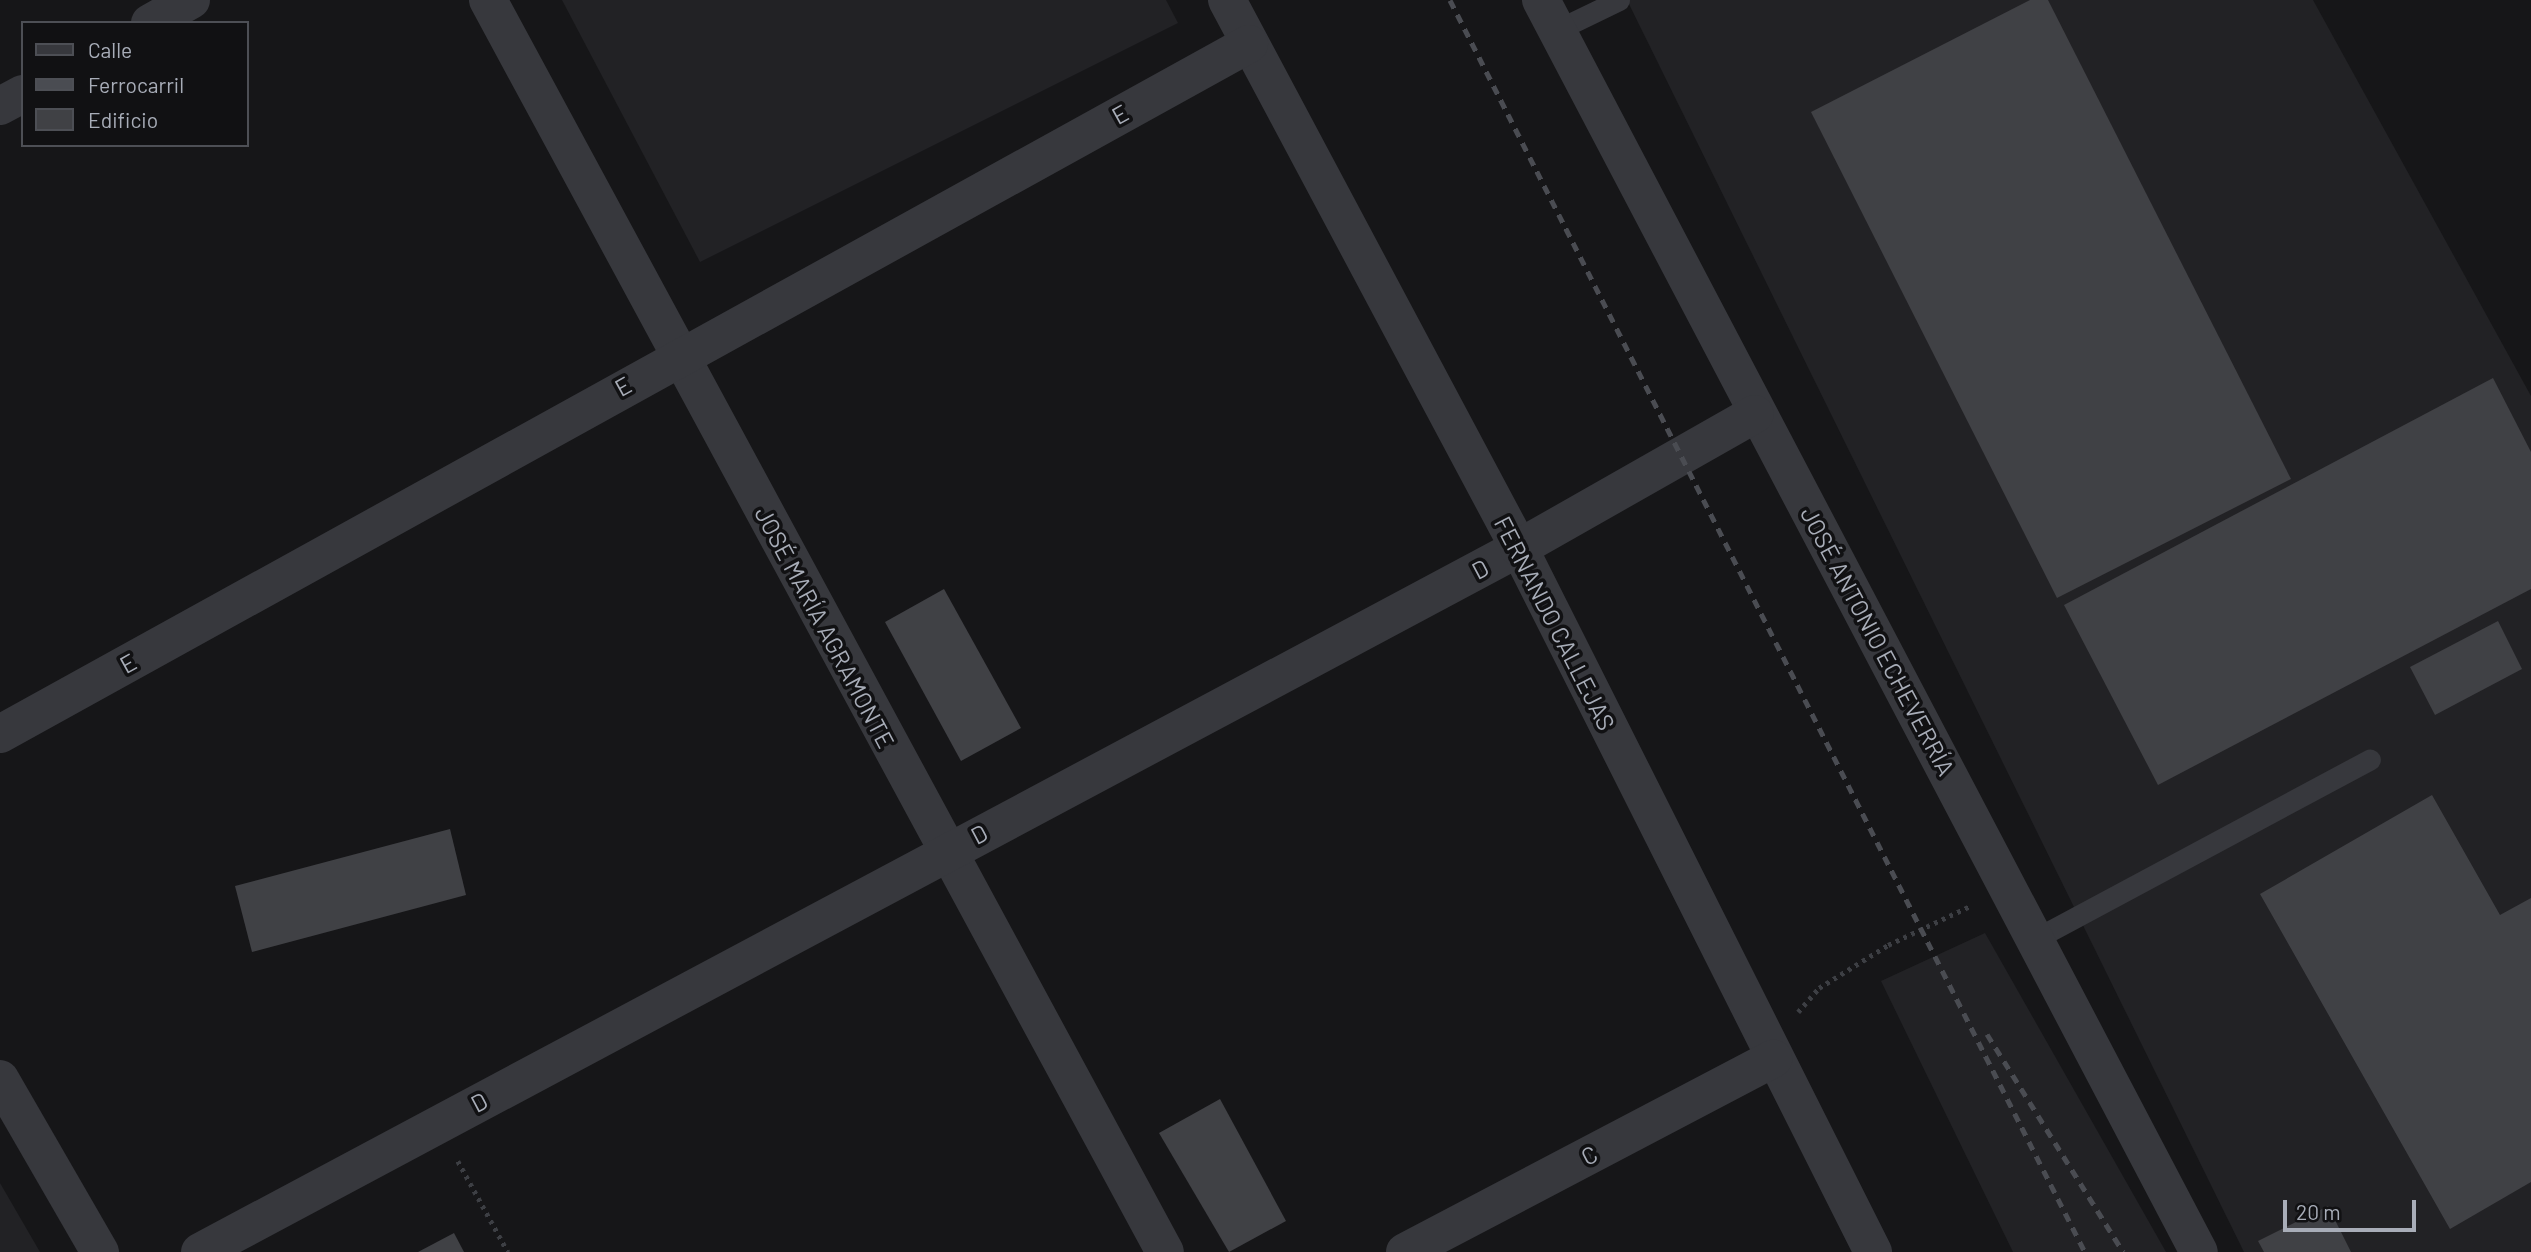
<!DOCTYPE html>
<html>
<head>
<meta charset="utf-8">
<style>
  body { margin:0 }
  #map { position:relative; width:2531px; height:1252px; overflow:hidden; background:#161618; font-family:Barlow,sans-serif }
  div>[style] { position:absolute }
  .built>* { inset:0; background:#222225 }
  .building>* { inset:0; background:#404145 }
  .path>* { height:4.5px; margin-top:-2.25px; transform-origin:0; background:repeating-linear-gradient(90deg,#3d3f44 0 3.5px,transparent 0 8.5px) }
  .service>* { height:21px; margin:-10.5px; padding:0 10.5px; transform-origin:10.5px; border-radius:10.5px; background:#37383d }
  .minor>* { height:38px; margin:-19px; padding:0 19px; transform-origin:19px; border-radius:19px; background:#37383d }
  .tertiary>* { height:38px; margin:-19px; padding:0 19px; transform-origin:19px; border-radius:19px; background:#37383d }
  .rail>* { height:5px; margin-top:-2.5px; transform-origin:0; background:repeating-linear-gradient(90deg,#4a4c52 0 9px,transparent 0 16px) }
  span { translate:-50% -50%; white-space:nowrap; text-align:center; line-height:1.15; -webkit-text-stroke:7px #111113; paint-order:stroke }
  .street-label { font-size:24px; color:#a8adb8 }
  .legend { position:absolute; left:21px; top:21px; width:228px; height:126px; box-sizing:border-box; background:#111113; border:2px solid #4d4f55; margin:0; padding:9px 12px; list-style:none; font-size:21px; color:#a8adb8 }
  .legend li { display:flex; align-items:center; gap:14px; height:35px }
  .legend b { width:35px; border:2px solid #4d4f55 }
  .scale { position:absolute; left:2283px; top:1200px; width:133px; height:32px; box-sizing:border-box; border:4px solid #a8adb8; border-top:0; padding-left:9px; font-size:21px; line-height:24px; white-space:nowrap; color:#a8adb8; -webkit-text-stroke:5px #111113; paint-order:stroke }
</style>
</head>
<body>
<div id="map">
  <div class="built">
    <div style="clip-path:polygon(562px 0,1166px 0,1178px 23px,700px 262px)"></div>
    <div style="clip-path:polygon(1627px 0,2313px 0,2531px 396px,2531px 1252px,2244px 1252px)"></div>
    <div style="clip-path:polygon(1985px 933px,2166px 1252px,2013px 1252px,1881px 981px)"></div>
    <div style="clip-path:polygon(0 1183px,40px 1252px,0 1252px)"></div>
  </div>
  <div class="building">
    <div style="clip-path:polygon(2030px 0,2048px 0,2291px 479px,2057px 598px,1811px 112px)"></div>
    <div style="clip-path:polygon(2493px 378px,2531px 452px,2531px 589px,2158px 785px,2064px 605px)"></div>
    <div style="clip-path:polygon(944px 589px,1021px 728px,961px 761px,885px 622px)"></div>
    <div style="clip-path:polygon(2498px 621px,2522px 669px,2435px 715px,2410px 667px)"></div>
    <div style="clip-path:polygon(2432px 795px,2500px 915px,2531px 898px,2531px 1182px,2450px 1229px,2260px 894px)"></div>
    <div style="clip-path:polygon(450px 829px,466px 895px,252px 952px,235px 886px)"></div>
    <div style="clip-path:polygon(1220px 1099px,1286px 1221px,1229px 1252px,1159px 1133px)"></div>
    <div style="clip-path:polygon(2328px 1206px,2351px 1252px,2264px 1252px,2258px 1241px)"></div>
    <div style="clip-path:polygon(454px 1233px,464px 1252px,418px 1252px)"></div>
  </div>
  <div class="path">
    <div style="left:1798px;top:1012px;width:32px;rotate:-49deg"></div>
    <div style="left:1819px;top:988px;width:81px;rotate:-31.9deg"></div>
    <div style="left:1888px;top:945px;width:91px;rotate:-25.4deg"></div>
    <div style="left:458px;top:1161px;width:104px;rotate:61.2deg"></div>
  </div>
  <div class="service">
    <div style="left:1555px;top:31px;width:71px;rotate:-25.8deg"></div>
    <div style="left:2035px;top:939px;width:380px;rotate:-28.2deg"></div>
  </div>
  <div class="minor">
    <div style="left:488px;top:0;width:1423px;rotate:61.6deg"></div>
    <div style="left:1227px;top:0;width:621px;rotate:61.95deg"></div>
    <div style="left:1519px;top:548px;width:788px;rotate:63.3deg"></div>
    <div style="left:1541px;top:0;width:1414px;rotate:62.28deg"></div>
    <div style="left:0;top:734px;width:1427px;rotate:-28.92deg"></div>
    <div style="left:200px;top:1252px;width:1495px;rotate:-28.09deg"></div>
    <div style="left:1519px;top:548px;width:271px;rotate:-29.6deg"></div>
    <div style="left:1405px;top:1252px;width:416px;rotate:-27.7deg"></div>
  </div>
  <div class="tertiary">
    <div style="left:150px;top:23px;width:47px;rotate:-29.3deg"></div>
    <div style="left:0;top:106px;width:26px;rotate:-28deg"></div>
    <div style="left:0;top:1079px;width:200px;rotate:60deg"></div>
  </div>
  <div class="rail">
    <div style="left:1450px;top:0;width:1404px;rotate:63.11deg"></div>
    <div style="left:1987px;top:1034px;width:257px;rotate:58deg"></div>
  </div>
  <div class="street-label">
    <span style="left:1120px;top:114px;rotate:-29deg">E</span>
    <span style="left:623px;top:386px;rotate:-29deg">E</span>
    <span style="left:1480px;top:569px;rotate:-28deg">D</span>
    <span style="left:1555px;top:623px;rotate:63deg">FERNANDO CALLEJAS</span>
    <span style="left:825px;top:627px;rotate:62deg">JOSÉ MARÍA AGRAMONTE</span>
    <span style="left:1878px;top:641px;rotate:62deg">JOSÉ ANTONIO ECHEVERRÍA</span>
    <span style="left:128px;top:663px;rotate:-29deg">E</span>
    <span style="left:979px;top:834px;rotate:-28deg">D</span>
    <span style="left:479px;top:1102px;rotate:-28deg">D</span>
    <span style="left:1589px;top:1155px;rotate:-28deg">C</span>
  </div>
  <ul class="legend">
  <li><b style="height:9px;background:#37383d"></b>Calle</li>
  <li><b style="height:9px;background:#4a4c52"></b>Ferrocarril</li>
  <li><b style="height:19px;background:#404145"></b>Edificio</li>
  </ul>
  <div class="scale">20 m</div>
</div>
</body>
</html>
